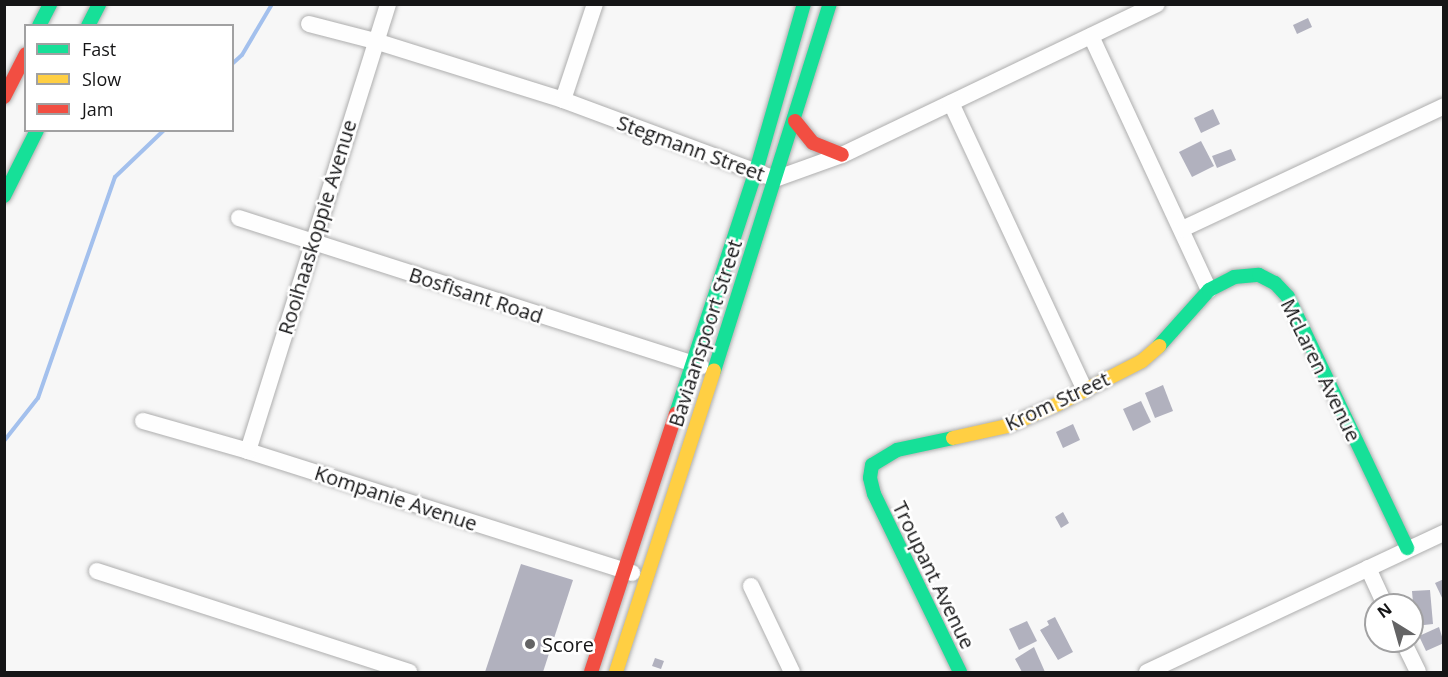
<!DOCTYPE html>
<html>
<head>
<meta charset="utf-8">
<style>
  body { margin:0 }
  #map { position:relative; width:1448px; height:677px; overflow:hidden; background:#f7f7f7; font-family:"Open Sans",sans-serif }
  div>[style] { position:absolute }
  .stream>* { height:4px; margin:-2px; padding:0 2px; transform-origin:2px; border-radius:2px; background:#a3c0ed }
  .building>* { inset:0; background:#b1b1be }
  .roads { filter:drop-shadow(0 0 2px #aeaeae) drop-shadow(0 0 2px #aeaeae) }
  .street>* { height:16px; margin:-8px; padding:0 8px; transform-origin:8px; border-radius:8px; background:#fefefe }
  .fast>* { height:14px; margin:-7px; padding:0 7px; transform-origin:7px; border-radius:7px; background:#16e098 }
  .slow>* { height:14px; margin:-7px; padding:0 7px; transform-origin:7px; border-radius:7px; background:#ffcf43 }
  .jam>* { height:14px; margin:-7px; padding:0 7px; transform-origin:7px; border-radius:7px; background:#f24e42 }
  .dots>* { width:16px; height:16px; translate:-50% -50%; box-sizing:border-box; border:3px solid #fff; border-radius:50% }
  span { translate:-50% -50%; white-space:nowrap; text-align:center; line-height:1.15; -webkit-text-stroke:5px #fff; paint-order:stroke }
  .street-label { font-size:20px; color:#151516 }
  .poi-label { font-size:20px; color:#151516 }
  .left { translate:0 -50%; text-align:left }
  .frame { position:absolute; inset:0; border:6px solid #151516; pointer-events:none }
  .legend { position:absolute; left:24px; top:24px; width:210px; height:108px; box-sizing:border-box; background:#fff; border:2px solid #a1a1a2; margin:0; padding:8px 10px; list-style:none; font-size:18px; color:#151516 }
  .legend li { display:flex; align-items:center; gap:12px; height:30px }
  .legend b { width:30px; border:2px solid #a1a1a2 }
  .north { position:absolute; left:1364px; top:593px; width:60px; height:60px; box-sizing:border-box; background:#fff; border:2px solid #a1a1a2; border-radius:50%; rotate:323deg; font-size:16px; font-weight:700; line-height:24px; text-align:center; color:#151516 }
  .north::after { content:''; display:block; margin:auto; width:21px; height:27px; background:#646465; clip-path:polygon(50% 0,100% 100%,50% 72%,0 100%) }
</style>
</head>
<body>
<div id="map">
  <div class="stream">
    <div style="left:232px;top:64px;width:13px;rotate:-42deg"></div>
    <div style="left:242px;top:55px;width:59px;rotate:-59.5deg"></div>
    <div style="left:4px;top:441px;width:55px;rotate:-51.7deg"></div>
    <div style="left:38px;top:398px;width:234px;rotate:-70.8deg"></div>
    <div style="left:115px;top:177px;width:68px;rotate:-43.8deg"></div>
  </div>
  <div class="building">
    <div style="clip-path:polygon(1308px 18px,1312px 27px,1297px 34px,1293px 25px)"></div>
    <div style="clip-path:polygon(1213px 109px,1220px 124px,1201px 133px,1194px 118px)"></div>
    <div style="clip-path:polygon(1201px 141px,1214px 166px,1192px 177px,1179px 152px)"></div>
    <div style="clip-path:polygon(1231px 149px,1236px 160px,1217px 168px,1212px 156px)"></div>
    <div style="clip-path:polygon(1163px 385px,1173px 411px,1155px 418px,1145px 393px)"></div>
    <div style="clip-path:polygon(1141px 401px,1151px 422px,1133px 431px,1123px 409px)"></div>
    <div style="clip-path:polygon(1073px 424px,1080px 440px,1063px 448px,1056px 432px)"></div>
    <div style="clip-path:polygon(1063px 512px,1069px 523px,1061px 528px,1055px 517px)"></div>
    <div style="clip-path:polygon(521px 564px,573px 580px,543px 672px,485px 672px)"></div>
    <div style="clip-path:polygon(1444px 579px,1444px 602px,1435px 583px)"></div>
    <div style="clip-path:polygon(1430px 590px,1433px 624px,1415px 626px,1412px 591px)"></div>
    <div style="clip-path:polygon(1055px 617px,1073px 652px,1058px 660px,1040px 630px,1049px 625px,1047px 621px)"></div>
    <div style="clip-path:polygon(1027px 621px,1037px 641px,1019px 650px,1009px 629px)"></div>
    <div style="clip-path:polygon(1439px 627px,1444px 643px,1426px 651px,1419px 636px)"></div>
    <div style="clip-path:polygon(1034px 647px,1045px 672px,1022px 672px,1015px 659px)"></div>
    <div style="clip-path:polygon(655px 658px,664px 661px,661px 669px,652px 666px)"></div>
  </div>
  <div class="roads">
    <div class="street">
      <div style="left:309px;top:24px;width:68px;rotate:14.4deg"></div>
      <div style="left:375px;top:41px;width:197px;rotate:17.4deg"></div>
      <div style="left:563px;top:100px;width:226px;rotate:20.4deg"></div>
      <div style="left:775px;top:179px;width:71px;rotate:-19.7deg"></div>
      <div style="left:842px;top:155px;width:349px;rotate:-25.6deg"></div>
      <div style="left:1091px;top:36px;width:280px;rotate:65.1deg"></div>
      <div style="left:563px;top:100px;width:101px;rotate:-71.6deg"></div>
      <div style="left:951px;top:103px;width:317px;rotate:65deg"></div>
      <div style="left:239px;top:218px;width:485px;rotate:17.8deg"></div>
      <div style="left:1182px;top:229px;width:289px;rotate:-25.1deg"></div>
      <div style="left:143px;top:421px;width:109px;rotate:15.9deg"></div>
      <div style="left:248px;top:451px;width:403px;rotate:17.6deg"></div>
      <div style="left:248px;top:451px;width:468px;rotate:-72.6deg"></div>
      <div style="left:1368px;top:568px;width:41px;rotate:65.3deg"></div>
      <div style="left:97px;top:571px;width:328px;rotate:17.9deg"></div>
      <div style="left:751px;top:586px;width:95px;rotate:64.5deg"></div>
      <div style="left:1403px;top:641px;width:34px;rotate:64deg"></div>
      <div style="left:1147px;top:672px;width:328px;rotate:-25.1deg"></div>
    </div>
    <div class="fast">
      <div style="left:39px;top:26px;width:25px;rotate:-63deg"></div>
      <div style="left:88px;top:26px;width:25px;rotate:-63deg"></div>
      <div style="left:4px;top:196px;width:74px;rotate:-63.4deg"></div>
      <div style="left:1159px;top:346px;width:75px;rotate:-48.2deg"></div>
      <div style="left:1209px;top:290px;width:28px;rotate:-27deg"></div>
      <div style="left:1234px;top:277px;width:25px;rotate:-5deg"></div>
      <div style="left:1259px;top:275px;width:18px;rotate:27deg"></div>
      <div style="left:1275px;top:283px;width:19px;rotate:47deg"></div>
      <div style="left:1288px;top:297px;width:278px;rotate:64.6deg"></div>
      <div style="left:714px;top:371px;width:385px;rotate:-72.5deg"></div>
      <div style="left:676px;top:414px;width:256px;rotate:-71.8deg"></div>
      <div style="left:756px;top:171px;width:174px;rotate:-74deg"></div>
      <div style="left:953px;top:438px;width:57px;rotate:167.9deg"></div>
      <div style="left:897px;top:450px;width:29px;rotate:149deg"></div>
      <div style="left:872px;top:465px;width:13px;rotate:99deg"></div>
      <div style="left:870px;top:478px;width:16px;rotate:76deg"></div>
      <div style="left:874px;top:494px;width:198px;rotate:64.2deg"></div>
    </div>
    <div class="slow">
      <div style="left:953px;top:438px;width:55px;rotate:-12.5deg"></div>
      <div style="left:1007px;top:426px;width:56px;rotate:-23.3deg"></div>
      <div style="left:1058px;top:404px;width:94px;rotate:-27.1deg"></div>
      <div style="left:1142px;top:361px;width:23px;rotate:-41deg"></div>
      <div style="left:616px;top:672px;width:317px;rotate:-72deg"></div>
    </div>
    <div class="jam">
      <div style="left:4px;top:97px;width:48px;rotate:-62.9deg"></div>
      <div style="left:795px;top:121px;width:28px;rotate:51deg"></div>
      <div style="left:813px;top:143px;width:31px;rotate:22deg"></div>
      <div style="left:591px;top:672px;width:272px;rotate:-71.8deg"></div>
    </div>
  </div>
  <div class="dots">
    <div style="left:530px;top:644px;background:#646465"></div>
  </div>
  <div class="street-label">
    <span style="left:691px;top:148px;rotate:20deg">Stegmann Street</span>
    <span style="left:317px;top:227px;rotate:-73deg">Rooihaaskoppie Avenue</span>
    <span style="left:476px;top:295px;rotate:18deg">Bosfisant Road</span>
    <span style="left:705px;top:333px;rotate:-72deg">Baviaanspoort Street</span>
    <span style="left:1321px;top:370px;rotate:64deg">McLaren Avenue</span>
    <span style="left:1057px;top:401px;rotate:-25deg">Krom Street</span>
    <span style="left:396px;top:498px;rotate:18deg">Kompanie Avenue</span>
    <span style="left:934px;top:575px;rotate:64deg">Troupant Avenue</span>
  </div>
  <div class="poi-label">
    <span class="left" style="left:542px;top:644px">Score</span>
  </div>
  <div class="frame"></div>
  <ul class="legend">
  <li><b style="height:8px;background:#16e098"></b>Fast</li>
  <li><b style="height:8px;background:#ffcf43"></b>Slow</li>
  <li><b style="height:8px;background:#f24e42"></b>Jam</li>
  </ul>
  <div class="north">N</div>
</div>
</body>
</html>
